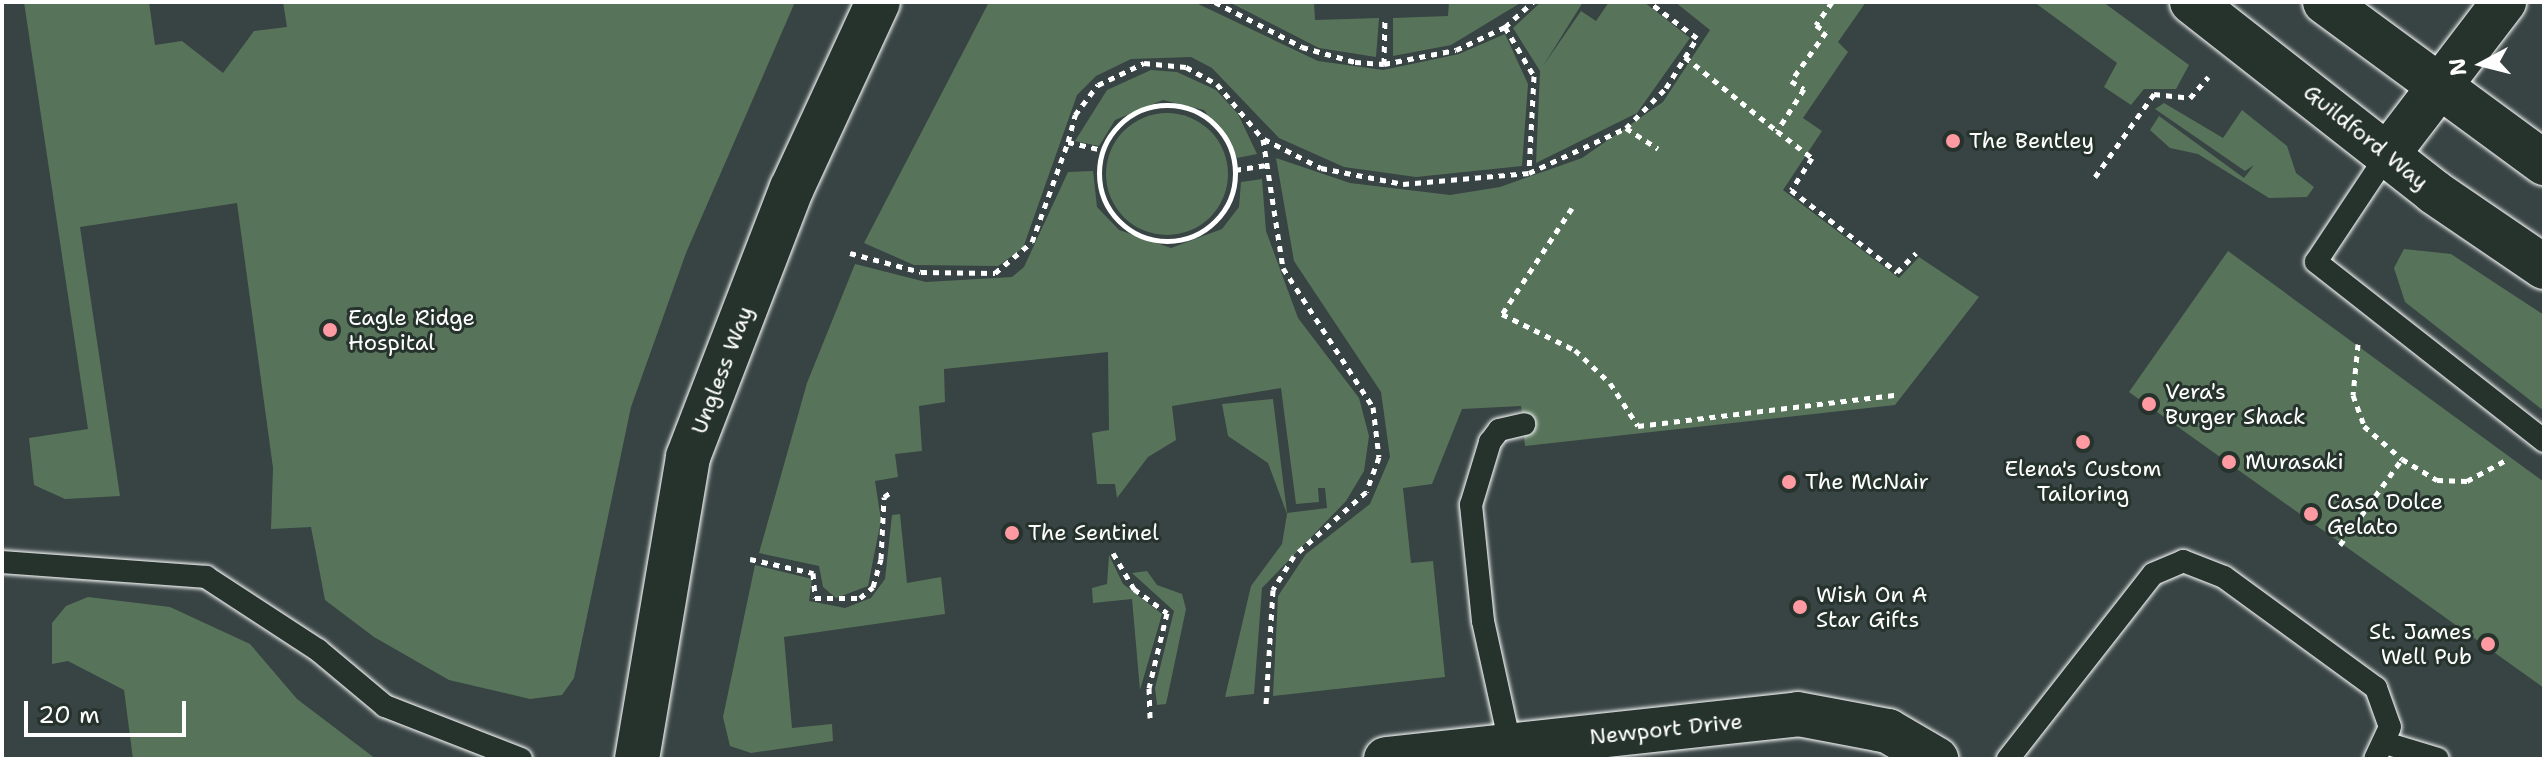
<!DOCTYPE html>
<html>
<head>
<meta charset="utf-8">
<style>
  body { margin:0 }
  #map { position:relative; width:2546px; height:761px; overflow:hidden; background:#384343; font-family:"Shantell Sans",sans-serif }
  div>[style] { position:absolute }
  .green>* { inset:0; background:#57745b }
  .round { border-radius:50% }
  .path>* { height:5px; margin-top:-2.5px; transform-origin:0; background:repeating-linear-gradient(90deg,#fff 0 6px,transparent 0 12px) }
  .path>.ring { margin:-2.5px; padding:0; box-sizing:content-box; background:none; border:5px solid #fff; border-radius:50% }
  .roads { filter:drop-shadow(0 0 2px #fff) drop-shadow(0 0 2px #fff) }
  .service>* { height:22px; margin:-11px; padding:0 11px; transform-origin:11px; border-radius:11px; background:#26332d }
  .minor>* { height:44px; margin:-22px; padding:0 22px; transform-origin:22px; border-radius:22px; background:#26332d }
  .tertiary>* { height:44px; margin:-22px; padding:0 22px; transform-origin:22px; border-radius:22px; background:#26332d }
  .secondary>* { height:44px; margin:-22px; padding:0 22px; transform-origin:22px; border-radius:22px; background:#26332d }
  .dots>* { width:22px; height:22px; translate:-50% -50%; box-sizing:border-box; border:4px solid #26332d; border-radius:50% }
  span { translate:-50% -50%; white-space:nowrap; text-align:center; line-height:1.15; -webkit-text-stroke:6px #26332d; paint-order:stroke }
  .street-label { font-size:22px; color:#fff }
  .poi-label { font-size:22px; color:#fff }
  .left { translate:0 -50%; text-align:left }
  .right { translate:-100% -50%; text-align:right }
  .frame { position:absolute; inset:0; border:4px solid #fff; pointer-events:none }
  .north { position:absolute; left:2442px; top:24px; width:80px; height:80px; -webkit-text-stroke:6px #26332d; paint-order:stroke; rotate:263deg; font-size:22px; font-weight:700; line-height:32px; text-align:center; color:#fff }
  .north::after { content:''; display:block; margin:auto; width:28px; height:36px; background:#fff; clip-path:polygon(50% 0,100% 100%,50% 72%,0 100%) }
  .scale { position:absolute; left:24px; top:701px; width:162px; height:36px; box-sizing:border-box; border:4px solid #fff; border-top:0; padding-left:10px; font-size:24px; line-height:28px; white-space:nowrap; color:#fff; -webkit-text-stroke:6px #26332d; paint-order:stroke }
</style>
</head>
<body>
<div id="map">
  <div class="green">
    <div style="clip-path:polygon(24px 2px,149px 2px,155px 45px,182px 41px,223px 73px,254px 31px,287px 27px,283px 2px,795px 2px,686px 253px,631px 407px,574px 678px,562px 695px,530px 699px,449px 680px,374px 637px,325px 600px,311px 527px,271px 529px,273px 468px,237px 203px,80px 227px,120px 496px,65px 499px,34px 485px,29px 438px,88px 429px)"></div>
    <div style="clip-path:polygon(989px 2px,1194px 2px,1318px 61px,1383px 70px,1459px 54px,1505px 34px,1528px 84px,1522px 166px,1416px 177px,1344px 167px,1279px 138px,1212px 68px,1191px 57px,1131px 59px,1096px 76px,1077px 95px,1023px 248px,998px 266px,914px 265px,864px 243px)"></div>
    <div style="clip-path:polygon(1229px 2px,1314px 2px,1315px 20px,1379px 18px,1376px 57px,1319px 48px)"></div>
    <div style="clip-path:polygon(1449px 2px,1522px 2px,1451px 45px,1393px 56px,1393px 18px,1448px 16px)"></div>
    <div style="clip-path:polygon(1541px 2px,1583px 2px,1543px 66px,1581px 11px,1596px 21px,1609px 2px,1644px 2px,1690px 38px,1637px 113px,1536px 163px,1540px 71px,1513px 28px)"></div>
    <div style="clip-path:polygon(1675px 2px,1866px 2px,1838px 42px,1848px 52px,1803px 118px,1822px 131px,1783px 190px,1899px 278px,1919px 257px,1979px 297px,1895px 405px,1525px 446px,1521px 406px,1462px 409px,1432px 484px,1403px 488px,1411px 563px,1433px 561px,1445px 677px,1273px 696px,1278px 596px,1306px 554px,1370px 504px,1390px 457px,1381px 392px,1294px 261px,1276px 158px,1350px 183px,1450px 195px,1500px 187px,1582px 158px,1663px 102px,1710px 30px)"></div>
    <div style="clip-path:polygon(2034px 2px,2103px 2px,2189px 65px,2176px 89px,2144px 89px,2131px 105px,2104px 87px,2117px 63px)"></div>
    <div style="clip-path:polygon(1151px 70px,1177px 72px,1216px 90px,1238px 114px,1257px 154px,1237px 158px,1204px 110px,1163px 100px,1115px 120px,1099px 146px,1075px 141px,1107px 90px)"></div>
    <div style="clip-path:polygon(2164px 103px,2223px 138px,2242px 110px,2287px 146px,2296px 173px,2314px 187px,2307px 197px,2269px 198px,2198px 154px,2170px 148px,2150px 130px,2159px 116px,2244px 178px,2254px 165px,2245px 171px,2155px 109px)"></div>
    <div class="round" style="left:1106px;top:113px;width:122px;height:122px"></div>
    <div style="clip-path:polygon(1093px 171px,1097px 207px,1119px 230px,1171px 248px,1222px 229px,1239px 207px,1241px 182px,1262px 179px,1266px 231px,1298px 318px,1359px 398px,1369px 436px,1364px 471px,1346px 501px,1262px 588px,1254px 694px,1225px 697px,1251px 586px,1282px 544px,1287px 514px,1268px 463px,1228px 436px,1222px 404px,1273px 399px,1287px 513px,1327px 508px,1325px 488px,1318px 488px,1319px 502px,1296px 504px,1281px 388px,1172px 406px,1176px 440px,1148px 457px,1117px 498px,1115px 484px,1097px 484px,1092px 433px,1109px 430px,1108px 352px,944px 369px,945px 402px,919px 406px,922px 451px,895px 454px,898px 477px,875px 481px,881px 520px,868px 586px,836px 598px,823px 587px,819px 566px,759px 553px,807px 383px,855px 264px,926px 282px,1012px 277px,1024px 267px,1068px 172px)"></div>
    <div style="clip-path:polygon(2404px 249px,2451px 254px,2544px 315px,2544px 411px,2405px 302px,2394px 268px)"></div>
    <div style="clip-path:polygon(2228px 251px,2544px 482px,2544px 688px,2129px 392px)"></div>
    <div style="clip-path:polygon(900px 514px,907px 583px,941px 577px,945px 614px,784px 637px,792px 728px,832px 724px,833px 741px,751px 753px,730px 746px,723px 717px,755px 565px,812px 579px,809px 601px,845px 608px,871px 598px,885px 579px,892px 515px)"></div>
    <div style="clip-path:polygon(1109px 555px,1123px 584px,1162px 614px,1140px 690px,1132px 599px,1093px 603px,1092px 588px,1107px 584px)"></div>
    <div style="clip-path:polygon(1147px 571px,1157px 585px,1182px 594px,1186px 609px,1166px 704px,1157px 705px,1155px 688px,1174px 611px,1132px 573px)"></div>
    <div style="clip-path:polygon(88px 597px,170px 607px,250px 644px,297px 699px,376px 759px,133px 759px,124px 690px,68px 661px,52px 664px,52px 623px,66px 606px)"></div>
  </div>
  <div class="path">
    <div style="left:1215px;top:2px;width:98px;rotate:27.3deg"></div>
    <div style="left:1302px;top:47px;width:55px;rotate:15.8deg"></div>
    <div style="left:1355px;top:62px;width:29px;rotate:4deg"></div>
    <div style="left:1384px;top:64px;width:46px;rotate:-88.8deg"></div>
    <div style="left:1832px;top:2px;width:28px;rotate:125deg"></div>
    <div style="left:1816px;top:25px;width:12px;rotate:35deg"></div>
    <div style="left:1826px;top:32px;width:60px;rotate:125.5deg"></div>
    <div style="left:1791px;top:81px;width:15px;rotate:32deg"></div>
    <div style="left:1804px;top:89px;width:50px;rotate:122.7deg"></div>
    <div style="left:1777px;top:131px;width:44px;rotate:37.6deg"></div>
    <div style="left:1812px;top:158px;width:38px;rotate:123deg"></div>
    <div style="left:1791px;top:190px;width:134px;rotate:37.7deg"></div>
    <div style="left:1897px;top:272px;width:27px;rotate:-45deg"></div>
    <div style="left:1505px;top:27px;width:57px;rotate:59.4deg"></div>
    <div style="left:1534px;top:76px;width:96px;rotate:93deg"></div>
    <div style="left:1685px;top:57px;width:118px;rotate:38.8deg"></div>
    <div style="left:1384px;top:64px;width:73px;rotate:-11deg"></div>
    <div style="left:1456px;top:50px;width:54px;rotate:-25.1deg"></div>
    <div style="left:1505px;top:27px;width:38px;rotate:-42deg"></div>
    <div class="ring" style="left:1099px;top:105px;width:131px;height:131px"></div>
    <div style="left:1626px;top:128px;width:38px;rotate:33deg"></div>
    <div style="left:1264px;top:139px;width:64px;rotate:27deg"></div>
    <div style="left:1321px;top:168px;width:84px;rotate:11deg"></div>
    <div style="left:1403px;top:184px;width:126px;rotate:-5deg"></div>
    <div style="left:1529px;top:173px;width:107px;rotate:-24.9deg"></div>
    <div style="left:1626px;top:128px;width:57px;rotate:-45deg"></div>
    <div style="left:1666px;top:88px;width:59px;rotate:-58.2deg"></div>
    <div style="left:1697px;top:38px;width:60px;rotate:-143.1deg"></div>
    <div style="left:1068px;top:142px;width:28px;rotate:-75deg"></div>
    <div style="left:1075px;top:115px;width:38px;rotate:-53deg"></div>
    <div style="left:1098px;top:85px;width:51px;rotate:-25.6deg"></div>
    <div style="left:1144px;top:63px;width:42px;rotate:5.4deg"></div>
    <div style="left:1186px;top:67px;width:35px;rotate:29deg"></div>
    <div style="left:1217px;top:84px;width:72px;rotate:50.1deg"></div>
    <div style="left:1263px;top:139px;width:131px;rotate:81.2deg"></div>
    <div style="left:1283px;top:268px;width:166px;rotate:57.1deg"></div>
    <div style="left:1373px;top:407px;width:50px;rotate:83.2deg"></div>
    <div style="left:1379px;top:457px;width:37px;rotate:110deg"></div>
    <div style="left:1366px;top:492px;width:96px;rotate:138.4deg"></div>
    <div style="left:1294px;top:556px;width:40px;rotate:122deg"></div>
    <div style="left:1273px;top:590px;width:116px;rotate:93.5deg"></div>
    <div style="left:1235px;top:170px;width:32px;rotate:-9deg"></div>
    <div style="left:2095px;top:177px;width:102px;rotate:-54.6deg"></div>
    <div style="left:2154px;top:94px;width:36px;rotate:6deg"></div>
    <div style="left:2190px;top:98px;width:28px;rotate:-49deg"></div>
    <div style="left:1572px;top:208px;width:127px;rotate:123.4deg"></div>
    <div style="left:1502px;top:314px;width:81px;rotate:26.3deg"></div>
    <div style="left:1575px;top:350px;width:48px;rotate:43.3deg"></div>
    <div style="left:1610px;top:383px;width:51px;rotate:56.9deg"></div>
    <div style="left:1638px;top:426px;width:260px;rotate:-6.9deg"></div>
    <div style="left:850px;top:253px;width:73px;rotate:15deg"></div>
    <div style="left:921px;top:272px;width:74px;rotate:0.8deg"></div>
    <div style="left:995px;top:273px;width:48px;rotate:-40deg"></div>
    <div style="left:1032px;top:242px;width:106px;rotate:-70.2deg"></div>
    <div style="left:1068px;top:142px;width:35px;rotate:13deg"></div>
    <div style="left:2358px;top:344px;width:51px;rotate:95.6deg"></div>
    <div style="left:2353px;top:395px;width:33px;rotate:70deg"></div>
    <div style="left:2364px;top:426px;width:50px;rotate:41deg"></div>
    <div style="left:2402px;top:459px;width:41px;rotate:31deg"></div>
    <div style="left:2437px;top:480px;width:30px;rotate:2deg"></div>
    <div style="left:2467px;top:481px;width:47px;rotate:-28.2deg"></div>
    <div style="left:2340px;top:545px;width:106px;rotate:-54.2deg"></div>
    <div style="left:1113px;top:553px;width:42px;rotate:59.7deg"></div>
    <div style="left:1134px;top:589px;width:41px;rotate:36deg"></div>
    <div style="left:1167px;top:613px;width:77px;rotate:103.5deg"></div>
    <div style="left:1149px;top:688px;width:30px;rotate:88deg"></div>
    <div style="left:750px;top:559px;width:65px;rotate:12.5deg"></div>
    <div style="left:813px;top:573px;width:25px;rotate:85deg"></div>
    <div style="left:815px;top:598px;width:45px"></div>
    <div style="left:860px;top:598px;width:17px;rotate:-40deg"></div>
    <div style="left:873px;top:587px;width:29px;rotate:-74deg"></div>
    <div style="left:881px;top:559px;width:62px;rotate:-87.2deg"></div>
    <div style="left:884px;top:497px;width:9px;rotate:-36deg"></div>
  </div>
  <div class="roads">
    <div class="service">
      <div style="left:2387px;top:155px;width:128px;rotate:123.6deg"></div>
      <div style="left:2316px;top:262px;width:290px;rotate:38.1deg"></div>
      <div style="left:2px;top:562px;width:205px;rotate:4.2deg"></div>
      <div style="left:206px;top:577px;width:134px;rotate:33.1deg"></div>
      <div style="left:318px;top:650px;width:87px;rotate:39.9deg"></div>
      <div style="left:385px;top:706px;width:146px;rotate:21.3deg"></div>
      <div style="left:2385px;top:743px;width:55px;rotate:16.8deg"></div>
      <div style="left:1512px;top:753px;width:135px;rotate:-102.4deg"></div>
      <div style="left:1483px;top:621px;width:117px;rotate:-95.9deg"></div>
      <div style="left:1471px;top:505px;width:66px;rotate:-73.2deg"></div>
      <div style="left:1490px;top:442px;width:15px;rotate:-53deg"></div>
      <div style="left:1499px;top:430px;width:26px;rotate:-13deg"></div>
      <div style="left:2008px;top:759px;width:235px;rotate:-51.9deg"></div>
      <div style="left:2153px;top:574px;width:33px;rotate:-23deg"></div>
      <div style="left:2183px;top:561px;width:44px;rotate:21.3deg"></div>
      <div style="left:2224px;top:577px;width:188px;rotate:36.1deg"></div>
      <div style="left:2376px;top:688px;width:41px;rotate:70.3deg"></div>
      <div style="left:2390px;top:727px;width:35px;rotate:115deg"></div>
    </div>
    <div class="minor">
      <div style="left:2387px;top:155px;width:193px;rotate:-52.6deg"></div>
      <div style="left:1386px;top:759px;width:414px;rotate:-6.2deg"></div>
      <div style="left:1798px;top:714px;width:92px;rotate:10.7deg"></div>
      <div style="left:1888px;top:731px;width:56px;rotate:30.3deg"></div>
    </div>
    <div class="tertiary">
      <div style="left:637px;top:759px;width:306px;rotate:-80.4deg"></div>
      <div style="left:688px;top:457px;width:288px;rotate:-68.9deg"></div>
      <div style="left:792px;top:188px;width:205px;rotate:-65.2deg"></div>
    </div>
    <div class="secondary">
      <div style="left:2192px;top:2px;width:308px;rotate:38.1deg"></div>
      <div style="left:2434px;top:192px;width:133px;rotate:34.3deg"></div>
      <div style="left:2325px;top:2px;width:272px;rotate:36.3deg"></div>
    </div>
  </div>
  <div class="dots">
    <div style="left:1953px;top:141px;background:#ff9aa2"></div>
    <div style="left:330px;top:330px;background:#ff9aa2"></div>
    <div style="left:2149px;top:404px;background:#ff9aa2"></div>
    <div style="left:2083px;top:442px;background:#ff9aa2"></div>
    <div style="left:2229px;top:462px;background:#ff9aa2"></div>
    <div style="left:1789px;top:482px;background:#ff9aa2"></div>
    <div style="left:2311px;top:514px;background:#ff9aa2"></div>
    <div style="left:1012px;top:533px;background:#ff9aa2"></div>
    <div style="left:1800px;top:607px;background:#ff9aa2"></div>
    <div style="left:2488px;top:644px;background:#ff9aa2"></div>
  </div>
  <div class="street-label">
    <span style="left:2366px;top:137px;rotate:39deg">Guildford Way</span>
    <span style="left:722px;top:370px;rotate:-69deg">Ungless Way</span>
    <span style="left:1666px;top:729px;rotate:-6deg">Newport Drive</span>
  </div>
  <div class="poi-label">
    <span class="left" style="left:1969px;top:141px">The Bentley</span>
    <span class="left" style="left:348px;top:330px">Eagle Ridge<br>Hospital</span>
    <span class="left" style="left:2165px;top:404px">Vera's<br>Burger Shack</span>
    <span class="left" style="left:2245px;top:462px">Murasaki</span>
    <span style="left:2083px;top:481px">Elena's Custom<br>Tailoring</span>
    <span class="left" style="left:1805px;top:482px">The McNair</span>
    <span class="left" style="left:2327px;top:514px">Casa Dolce<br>Gelato</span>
    <span class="left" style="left:1028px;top:533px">The Sentinel</span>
    <span class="left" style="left:1816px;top:607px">Wish On A<br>Star Gifts</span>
    <span class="right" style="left:2472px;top:644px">St. James<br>Well Pub</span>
  </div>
  <div class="frame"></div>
  <div class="north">N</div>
  <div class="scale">20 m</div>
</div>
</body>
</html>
